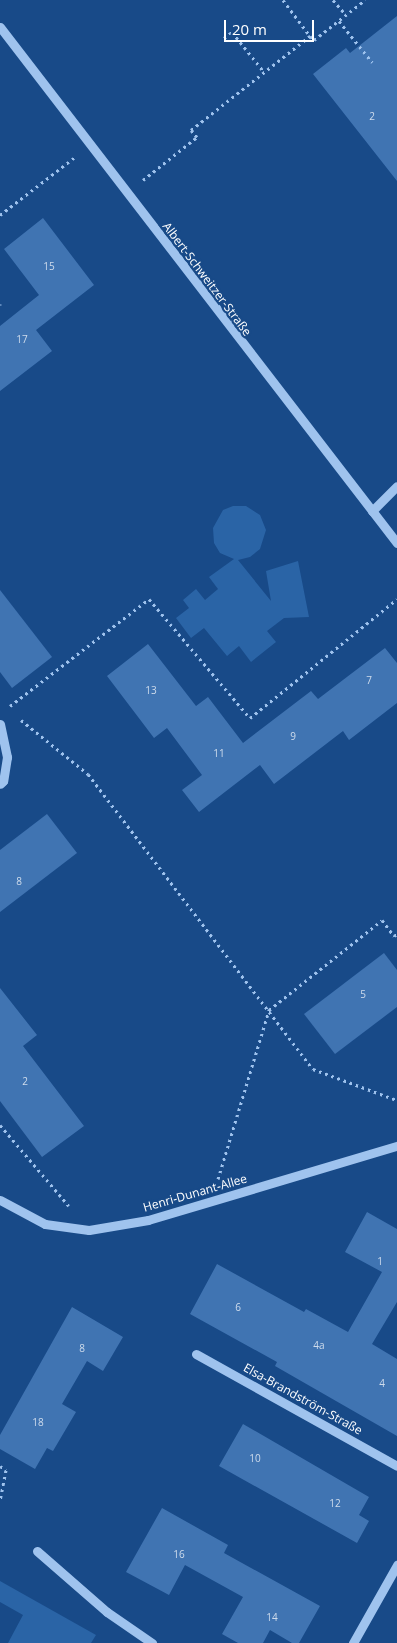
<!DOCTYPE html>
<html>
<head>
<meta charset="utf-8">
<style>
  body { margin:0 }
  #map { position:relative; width:397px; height:1643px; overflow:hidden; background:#184a88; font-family:"Open Sans",sans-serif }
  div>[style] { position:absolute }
  .green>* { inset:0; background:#2a64a6 }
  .building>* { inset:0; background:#4074b2 }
  .path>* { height:3px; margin-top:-1.5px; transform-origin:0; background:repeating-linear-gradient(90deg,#9fc3ee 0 2.5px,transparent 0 6.5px) }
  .minor>* { height:9px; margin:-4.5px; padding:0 4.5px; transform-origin:4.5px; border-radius:4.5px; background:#9fc3ee }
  span { translate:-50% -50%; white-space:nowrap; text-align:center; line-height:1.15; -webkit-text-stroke:4.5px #184a88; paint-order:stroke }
  .number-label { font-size:10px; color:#cfdcec }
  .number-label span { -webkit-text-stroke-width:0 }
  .street-label { font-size:12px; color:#fff }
  .scale { position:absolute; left:224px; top:20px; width:90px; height:22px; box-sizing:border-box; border:2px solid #fff; border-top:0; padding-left:6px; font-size:15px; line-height:18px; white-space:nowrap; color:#fff; -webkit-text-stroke:4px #184a88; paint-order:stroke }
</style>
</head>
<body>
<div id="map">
  <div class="green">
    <div style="clip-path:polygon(233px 506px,246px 506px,260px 515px,266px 530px,260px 549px,250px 557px,238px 560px,271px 601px,266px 571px,298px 561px,309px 617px,284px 618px,267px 631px,276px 642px,251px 662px,239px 646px,227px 656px,204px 628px,191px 638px,176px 618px,189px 608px,183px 600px,196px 589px,205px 600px,218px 589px,209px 577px,234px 559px,220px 553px,214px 543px,213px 528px,223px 510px)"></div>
    <div style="clip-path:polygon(0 1581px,96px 1635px,91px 1643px,8px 1643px,23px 1615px,0 1602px)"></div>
  </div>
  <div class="building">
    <div style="clip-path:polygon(397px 16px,397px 181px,313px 74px,346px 48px,350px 53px)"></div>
    <div style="clip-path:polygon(43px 218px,94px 285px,36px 330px,52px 351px,0 391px,0 326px,39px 295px,4px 249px)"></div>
    <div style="clip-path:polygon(0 590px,52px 657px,12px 688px,0 672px)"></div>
    <div style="clip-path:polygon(148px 644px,196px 706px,208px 697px,243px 743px,311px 691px,318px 699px,385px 648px,397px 663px,397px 703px,349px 740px,343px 731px,274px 784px,260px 765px,199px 812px,182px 790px,202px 775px,167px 728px,154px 738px,107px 676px)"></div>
    <div style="clip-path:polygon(47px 814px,77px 853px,0 912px,0 850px)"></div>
    <div style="clip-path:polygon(384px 953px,397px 970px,397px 1007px,335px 1054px,304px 1014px)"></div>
    <div style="clip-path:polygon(0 988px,37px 1035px,23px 1046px,84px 1126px,42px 1157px,0 1101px)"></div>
    <div style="clip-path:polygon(367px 1212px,397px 1229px,397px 1302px,372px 1344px,397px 1359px,397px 1436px,275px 1366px,277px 1362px,190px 1314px,217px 1264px,304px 1312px,306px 1309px,348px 1332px,382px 1272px,345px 1252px)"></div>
    <div style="clip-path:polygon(72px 1307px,123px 1337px,103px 1371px,87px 1361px,62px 1404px,76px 1412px,53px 1451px,47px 1448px,35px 1469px,0 1449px,0 1435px)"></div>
    <div style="clip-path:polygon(243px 1424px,369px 1497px,359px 1515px,369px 1521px,357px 1543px,219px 1466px)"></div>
    <div style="clip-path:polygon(162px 1508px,228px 1545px,224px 1553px,320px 1606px,299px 1643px,292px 1643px,270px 1630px,263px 1643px,238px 1643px,222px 1634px,243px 1597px,185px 1565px,169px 1595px,126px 1572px)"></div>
  </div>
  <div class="path">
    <div style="left:283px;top:0;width:45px;rotate:53.1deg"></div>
    <div style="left:333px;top:0;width:20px;rotate:49deg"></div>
    <div style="left:339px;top:21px;width:53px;rotate:51.2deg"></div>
    <div style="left:224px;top:38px;width:10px;rotate:-37deg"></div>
    <div style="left:232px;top:32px;width:51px;rotate:51.3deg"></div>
    <div style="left:143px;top:180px;width:69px;rotate:-38.5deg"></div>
    <div style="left:197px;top:137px;width:9px;rotate:-131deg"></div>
    <div style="left:191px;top:130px;width:152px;rotate:-38.3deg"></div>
    <div style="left:310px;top:36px;width:6px;rotate:45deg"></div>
    <div style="left:314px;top:40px;width:65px;rotate:-38.1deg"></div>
    <div style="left:0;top:215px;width:95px;rotate:-37.7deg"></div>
    <div style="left:0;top:304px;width:1px;rotate:90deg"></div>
    <div style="left:10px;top:706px;width:175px;rotate:-37.6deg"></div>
    <div style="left:149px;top:599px;width:156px;rotate:49.7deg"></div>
    <div style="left:250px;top:718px;width:189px;rotate:-39deg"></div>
    <div style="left:21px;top:720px;width:86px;rotate:38.9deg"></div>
    <div style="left:88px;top:774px;width:371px;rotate:52.7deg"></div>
    <div style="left:313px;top:1069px;width:90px;rotate:20.3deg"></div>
    <div style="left:0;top:1125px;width:106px;rotate:49.6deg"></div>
    <div style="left:218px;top:1179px;width:177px;rotate:-73.2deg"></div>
    <div style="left:269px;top:1010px;width:144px;rotate:-38.5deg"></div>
    <div style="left:382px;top:920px;width:20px;rotate:53deg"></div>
    <div style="left:394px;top:936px;width:4px;rotate:-34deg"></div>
    <div style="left:0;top:1466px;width:7px;rotate:34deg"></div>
    <div style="left:6px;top:1470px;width:31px;rotate:101deg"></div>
  </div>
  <div class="minor">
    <div style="left:0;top:27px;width:651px;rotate:52.43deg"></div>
    <div style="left:372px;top:511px;width:35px;rotate:-45deg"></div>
    <div style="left:0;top:724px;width:34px;rotate:78deg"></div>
    <div style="left:7px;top:757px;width:24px;rotate:99deg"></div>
    <div style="left:3px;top:781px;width:4px;rotate:135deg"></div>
    <div style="left:0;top:1200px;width:51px;rotate:28.1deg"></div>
    <div style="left:45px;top:1224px;width:44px;rotate:7.8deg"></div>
    <div style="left:89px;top:1230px;width:60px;rotate:-9.6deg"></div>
    <div style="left:148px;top:1220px;width:260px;rotate:-16.6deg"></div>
    <div style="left:196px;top:1354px;width:230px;rotate:29.1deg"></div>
    <div style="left:37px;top:1551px;width:93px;rotate:41.1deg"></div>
    <div style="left:107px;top:1612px;width:55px;rotate:34.6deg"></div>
    <div style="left:353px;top:1643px;width:90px;rotate:-60.6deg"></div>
  </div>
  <div class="number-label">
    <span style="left:372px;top:117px">2</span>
    <span style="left:49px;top:267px">15</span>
    <span style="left:22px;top:340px">17</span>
    <span style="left:369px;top:681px">7</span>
    <span style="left:151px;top:691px">13</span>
    <span style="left:293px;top:737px">9</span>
    <span style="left:219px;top:754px">11</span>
    <span style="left:19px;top:882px">8</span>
    <span style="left:363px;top:995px">5</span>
    <span style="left:25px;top:1082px">2</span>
    <span style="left:380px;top:1262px">1</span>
    <span style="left:238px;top:1308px">6</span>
    <span style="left:319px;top:1346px">4a</span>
    <span style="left:82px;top:1349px">8</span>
    <span style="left:382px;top:1384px">4</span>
    <span style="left:38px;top:1423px">18</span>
    <span style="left:255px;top:1459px">10</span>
    <span style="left:335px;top:1504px">12</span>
    <span style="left:179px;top:1555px">16</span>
    <span style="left:272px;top:1618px">14</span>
  </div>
  <div class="street-label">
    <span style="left:207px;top:279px;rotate:53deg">Albert-Schweitzer-Straße</span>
    <span style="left:195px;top:1193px;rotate:-16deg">Henri-Dunant-Allee</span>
    <span style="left:303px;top:1399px;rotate:29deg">Elsa-Brandström-Straße</span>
  </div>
  <div class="scale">20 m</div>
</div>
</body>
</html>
